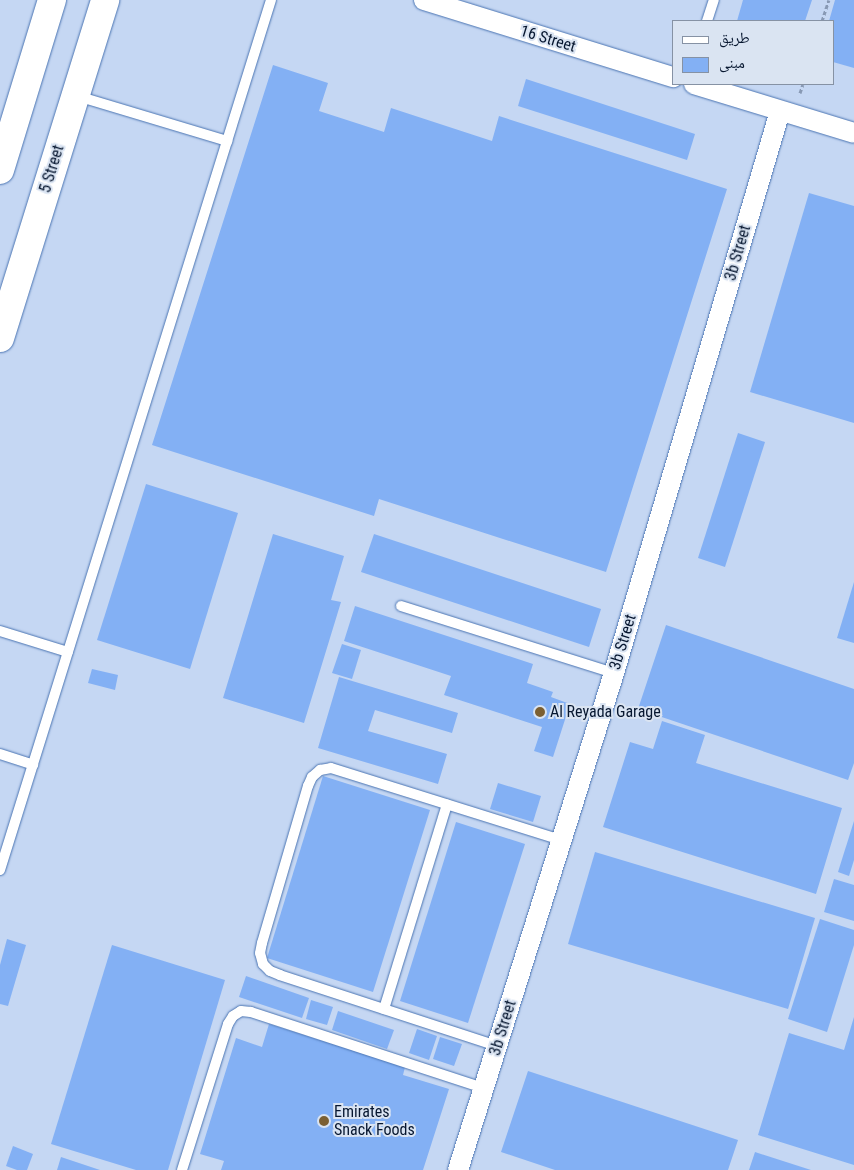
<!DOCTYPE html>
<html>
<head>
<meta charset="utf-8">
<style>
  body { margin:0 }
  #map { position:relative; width:854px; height:1170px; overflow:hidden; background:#c5d7f3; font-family:"Roboto Condensed","Noto Naskh Arabic",sans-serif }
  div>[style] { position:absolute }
  .building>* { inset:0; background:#83b0f4 }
  .path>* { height:3px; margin-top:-1.5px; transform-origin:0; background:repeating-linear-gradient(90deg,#8899b4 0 4px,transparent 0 6.5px) }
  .roads { filter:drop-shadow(0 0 1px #4a74b2) drop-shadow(0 0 1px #4a74b2) }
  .lane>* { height:10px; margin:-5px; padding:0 5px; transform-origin:5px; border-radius:5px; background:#fff }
  .street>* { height:20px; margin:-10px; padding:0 10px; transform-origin:10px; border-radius:10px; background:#fff }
  .secondary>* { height:28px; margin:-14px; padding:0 14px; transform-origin:14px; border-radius:14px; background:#fff }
  .dots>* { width:14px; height:14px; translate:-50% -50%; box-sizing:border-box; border:2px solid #dae4f2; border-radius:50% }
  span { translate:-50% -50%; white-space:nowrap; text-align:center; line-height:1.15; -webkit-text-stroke:4px #dae4f2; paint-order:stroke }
  .street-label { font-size:16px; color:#071730 }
  .poi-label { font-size:16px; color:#071730 }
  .left { translate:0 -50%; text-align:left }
  .legend { position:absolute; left:672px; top:20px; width:162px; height:65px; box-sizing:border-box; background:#dae4f2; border:1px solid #8692a4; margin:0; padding:6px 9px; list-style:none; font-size:15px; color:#071730 }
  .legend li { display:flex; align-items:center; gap:10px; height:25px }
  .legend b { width:25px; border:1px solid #8692a4 }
</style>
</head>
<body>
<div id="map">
  <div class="building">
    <div style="clip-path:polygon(743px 0,812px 0,805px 21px,737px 21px)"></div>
    <div style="clip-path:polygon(835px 0,854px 0,854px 68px,833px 62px,833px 21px,829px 21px)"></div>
    <div style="clip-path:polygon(273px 65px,328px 83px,319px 111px,384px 132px,391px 108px,492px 141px,499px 116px,727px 189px,606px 572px,379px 499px,374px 516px,152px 445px)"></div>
    <div style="clip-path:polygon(526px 79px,695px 134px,687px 160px,518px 106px)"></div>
    <div style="clip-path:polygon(809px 193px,854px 206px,854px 423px,750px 392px)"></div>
    <div style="clip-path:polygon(738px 433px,765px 442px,725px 567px,698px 558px)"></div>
    <div style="clip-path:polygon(146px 484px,238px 513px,190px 669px,97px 640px)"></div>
    <div style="clip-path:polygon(273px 534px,344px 556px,331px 600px,341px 602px,304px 723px,223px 698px)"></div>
    <div style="clip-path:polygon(374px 534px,601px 609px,589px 647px,361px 572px)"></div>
    <div style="clip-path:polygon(854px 582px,854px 643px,837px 638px)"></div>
    <div style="clip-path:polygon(355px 606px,533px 664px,527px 683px,553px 692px,551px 697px,570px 704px,553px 757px,534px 751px,542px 727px,444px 695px,451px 676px,344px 641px)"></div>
    <div style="clip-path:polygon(666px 625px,854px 689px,854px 763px,848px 780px,638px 709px)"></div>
    <div style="clip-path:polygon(342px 644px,361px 650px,352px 679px,332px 673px)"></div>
    <div style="clip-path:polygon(92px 669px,118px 675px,115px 690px,88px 683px)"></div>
    <div style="clip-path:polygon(339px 677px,458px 713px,452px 733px,375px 710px,368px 731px,447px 754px,438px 784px,318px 748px)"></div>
    <div style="clip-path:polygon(662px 721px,705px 735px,696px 763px,842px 808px,816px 894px,603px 827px,630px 742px,653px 749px)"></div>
    <div style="clip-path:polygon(323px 776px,430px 810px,373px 992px,267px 958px)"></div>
    <div style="clip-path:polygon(498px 783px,541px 796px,533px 822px,490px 809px)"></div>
    <div style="clip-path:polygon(854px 821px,854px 860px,849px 876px,838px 872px)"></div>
    <div style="clip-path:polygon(456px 822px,525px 844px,468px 1023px,400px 1001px)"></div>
    <div style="clip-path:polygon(595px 852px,815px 918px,788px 1009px,568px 944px)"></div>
    <div style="clip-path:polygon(834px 879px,854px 885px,854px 921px,824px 912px)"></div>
    <div style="clip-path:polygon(820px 919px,854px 930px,854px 945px,827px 1032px,788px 1019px)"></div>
    <div style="clip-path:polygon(7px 939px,26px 945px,8px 1006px,0 1004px,0 965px)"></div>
    <div style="clip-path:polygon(112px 945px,225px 980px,168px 1170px,136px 1170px,51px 1144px)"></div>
    <div style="clip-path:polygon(246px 976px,309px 998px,302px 1018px,239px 997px)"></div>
    <div style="clip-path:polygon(311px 1000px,333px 1007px,327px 1025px,306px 1019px)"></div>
    <div style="clip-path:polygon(338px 1011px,394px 1030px,387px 1049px,332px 1030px)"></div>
    <div style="clip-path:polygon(854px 1017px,854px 1165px,758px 1135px,789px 1033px,844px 1050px)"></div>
    <div style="clip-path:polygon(269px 1024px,405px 1067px,403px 1075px,449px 1089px,423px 1170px,221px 1170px,224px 1161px,200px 1154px,236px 1038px,262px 1047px)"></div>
    <div style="clip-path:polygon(417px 1029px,437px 1036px,429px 1060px,409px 1053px)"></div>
    <div style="clip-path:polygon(440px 1037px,462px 1044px,454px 1066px,433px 1059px)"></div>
    <div style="clip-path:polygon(528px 1071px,738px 1140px,728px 1170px,555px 1170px,501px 1152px)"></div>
    <div style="clip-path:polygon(13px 1146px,33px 1154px,27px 1170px,17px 1170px,6px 1166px)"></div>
    <div style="clip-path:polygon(755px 1152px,811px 1170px,749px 1170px)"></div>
    <div style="clip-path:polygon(61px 1157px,100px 1170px,57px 1170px)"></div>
  </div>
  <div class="path">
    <div style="left:822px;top:21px;width:22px;rotate:-72deg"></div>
    <div style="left:800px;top:93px;width:9px;rotate:-72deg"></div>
  </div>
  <div class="roads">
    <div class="lane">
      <div style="left:707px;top:21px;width:22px;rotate:-72deg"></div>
      <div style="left:77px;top:96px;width:157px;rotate:16.7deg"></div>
      <div style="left:401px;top:606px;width:223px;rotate:17.5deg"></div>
      <div style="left:0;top:631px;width:71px;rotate:17.2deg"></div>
      <div style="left:0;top:754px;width:35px;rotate:18deg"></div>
      <div style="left:0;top:870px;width:911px;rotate:-72.7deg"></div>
      <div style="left:384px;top:1009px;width:214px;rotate:-72.9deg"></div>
      <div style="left:497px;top:1046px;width:228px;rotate:-161.9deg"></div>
      <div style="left:280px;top:975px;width:11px;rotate:-158deg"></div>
      <div style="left:270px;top:971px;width:10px;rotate:-135deg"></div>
      <div style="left:263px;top:964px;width:11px;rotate:-105deg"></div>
      <div style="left:260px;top:953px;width:10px;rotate:-79deg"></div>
      <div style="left:262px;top:943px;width:164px;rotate:-73.7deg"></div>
      <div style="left:308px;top:786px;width:10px;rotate:-66deg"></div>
      <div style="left:312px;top:777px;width:11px;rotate:-41deg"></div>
      <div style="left:320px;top:770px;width:11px;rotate:-10deg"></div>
      <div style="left:331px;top:768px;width:241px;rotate:17.4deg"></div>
      <div style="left:182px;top:1170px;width:153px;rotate:-72.5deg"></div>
      <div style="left:228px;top:1024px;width:9px;rotate:-58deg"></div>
      <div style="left:233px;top:1016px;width:9px;rotate:-32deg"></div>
      <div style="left:241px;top:1011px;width:10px;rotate:6deg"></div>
      <div style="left:251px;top:1012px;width:245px;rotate:18.1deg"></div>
    </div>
    <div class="street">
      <div style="left:424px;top:0;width:261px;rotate:17.2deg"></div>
      <div style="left:694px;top:84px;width:167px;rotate:17deg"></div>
      <div style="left:458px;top:1170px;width:521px;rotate:-72.57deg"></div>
      <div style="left:614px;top:673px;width:586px;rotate:-73.54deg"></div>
    </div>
    <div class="secondary">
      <div style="left:0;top:170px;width:178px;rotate:-73deg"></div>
      <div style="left:0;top:338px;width:354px;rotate:-72.7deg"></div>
    </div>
  </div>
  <div class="dots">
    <div style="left:540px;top:712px;background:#7b5f32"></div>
    <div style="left:324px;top:1121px;background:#7b5f32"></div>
  </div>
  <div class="street-label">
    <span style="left:548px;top:39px;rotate:17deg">16 Street</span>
    <span style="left:52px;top:169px;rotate:-73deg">5 Street</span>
    <span style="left:738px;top:253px;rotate:-74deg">3b Street</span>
    <span style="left:623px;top:642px;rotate:-73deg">3b Street</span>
    <span style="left:503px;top:1028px;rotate:-73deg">3b Street</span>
  </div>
  <div class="poi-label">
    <span class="left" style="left:550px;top:712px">Al Reyada Garage</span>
    <span class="left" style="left:334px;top:1121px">Emirates<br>Snack Foods</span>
  </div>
  <ul class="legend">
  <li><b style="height:6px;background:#fff"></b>طريق</li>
  <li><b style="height:14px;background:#83b0f4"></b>مبنى</li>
  </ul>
</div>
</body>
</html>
